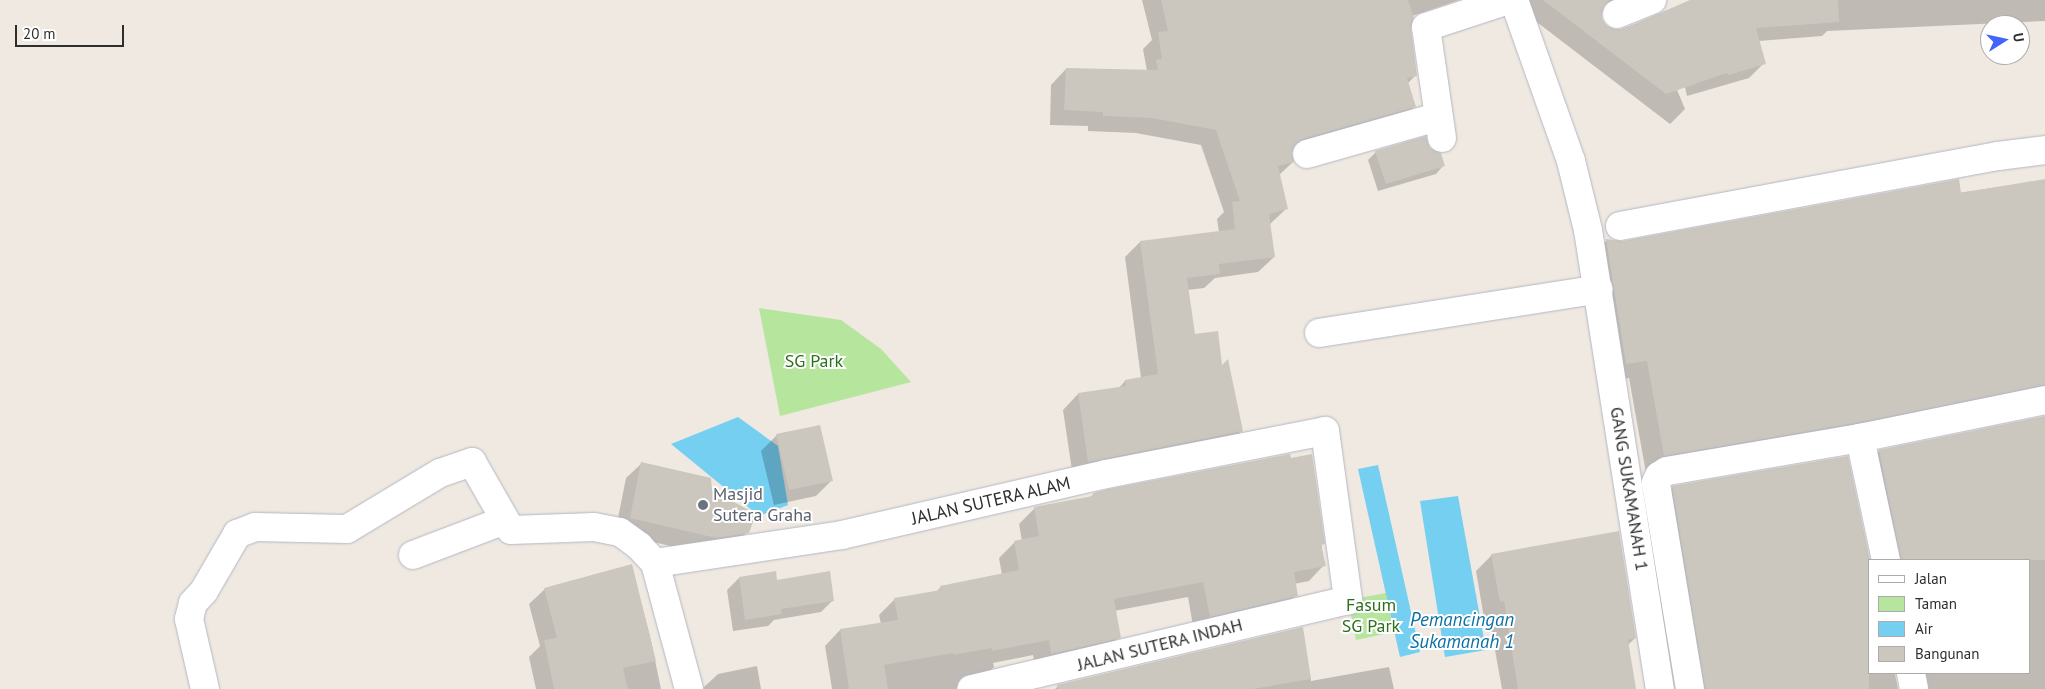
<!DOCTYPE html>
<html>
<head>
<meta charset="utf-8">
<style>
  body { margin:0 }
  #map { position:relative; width:2045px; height:689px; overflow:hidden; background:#efe9e1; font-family:"PT Sans",sans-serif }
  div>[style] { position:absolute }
  .green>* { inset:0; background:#b6e59e }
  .water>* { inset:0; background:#75cff0 }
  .shadow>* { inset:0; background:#0003 }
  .building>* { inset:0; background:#cbc7bf }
  .roads { filter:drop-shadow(0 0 1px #b4b7c1) drop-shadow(0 0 1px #b4b7c1) }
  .minor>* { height:28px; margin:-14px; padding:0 14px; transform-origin:14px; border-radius:14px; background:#fff }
  .dots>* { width:14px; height:14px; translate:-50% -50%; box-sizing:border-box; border:2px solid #fff; border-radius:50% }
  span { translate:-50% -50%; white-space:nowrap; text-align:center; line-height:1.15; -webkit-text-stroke:4px #fff; paint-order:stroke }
  .park-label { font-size:18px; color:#2c6e1b }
  .street-label { font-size:18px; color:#2e2e2e }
  .worship-label { font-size:18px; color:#5b616d }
  .left { translate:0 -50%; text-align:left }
  .water-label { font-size:19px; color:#0d6fa3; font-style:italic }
  .legend { position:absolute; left:1868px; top:559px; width:162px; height:115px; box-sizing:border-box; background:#fff; border:1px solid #ababab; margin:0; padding:6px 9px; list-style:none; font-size:15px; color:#2e2e2e }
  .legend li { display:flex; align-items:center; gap:10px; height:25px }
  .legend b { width:25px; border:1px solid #ababab }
  .north { position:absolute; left:1980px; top:15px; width:50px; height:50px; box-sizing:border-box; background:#fff; border:1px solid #ababab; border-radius:50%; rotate:80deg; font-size:14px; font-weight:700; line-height:20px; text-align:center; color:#2e2e2e }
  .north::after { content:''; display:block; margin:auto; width:18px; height:22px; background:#4264fb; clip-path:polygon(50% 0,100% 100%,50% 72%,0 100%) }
  .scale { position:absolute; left:15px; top:25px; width:109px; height:22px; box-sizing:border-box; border:2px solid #2e2e2e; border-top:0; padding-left:6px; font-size:15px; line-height:18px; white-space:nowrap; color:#2e2e2e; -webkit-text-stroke:4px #fff; paint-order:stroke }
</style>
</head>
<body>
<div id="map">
  <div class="green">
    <div style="clip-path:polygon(759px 308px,841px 320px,881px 349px,911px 382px,780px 416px)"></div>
    <div style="clip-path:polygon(1386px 593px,1394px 632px,1356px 640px,1348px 600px)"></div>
  </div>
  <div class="water">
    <div style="clip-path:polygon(738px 417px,778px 446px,788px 505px,759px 516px,671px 444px)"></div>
    <div style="clip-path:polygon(1378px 465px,1420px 652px,1400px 657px,1358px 469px)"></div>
    <div style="clip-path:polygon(1458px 496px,1486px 650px,1445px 657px,1420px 501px)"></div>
  </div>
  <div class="shadow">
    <div style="clip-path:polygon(1142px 0,1459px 0,1412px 16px,1409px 29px,1416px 75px,1407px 84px,1415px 106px,1399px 122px,1291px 152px,1293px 162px,1279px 175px,1286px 209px,1269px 225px,1274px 257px,1258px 272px,1215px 278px,1204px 288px,1187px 290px,1193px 336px,1222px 367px,1242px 431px,1226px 446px,1073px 477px,1063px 410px,1078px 394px,1119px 388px,1125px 381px,1141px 378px,1125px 257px,1140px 242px,1219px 232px,1217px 219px,1224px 212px,1201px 145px,1136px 133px,1088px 131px,1088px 126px,1050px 125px,1051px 85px,1066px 69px,1147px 71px,1143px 49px,1152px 40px)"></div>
    <div style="clip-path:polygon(1508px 0,1624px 0,1601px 13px,1602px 21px,1607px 28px,1615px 31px,1648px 20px,1685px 109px,1670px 124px)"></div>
    <div style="clip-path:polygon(1694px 0,2045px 0,2045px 21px,1827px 31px,1822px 36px,1759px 41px,1764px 63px,1749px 78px,1687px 96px,1669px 18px)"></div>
    <div style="clip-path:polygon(1429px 149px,1443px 166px,1436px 174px,1378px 191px,1368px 160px,1376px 152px)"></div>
    <div style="clip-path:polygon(2045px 180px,2045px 398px,1646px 473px,1629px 378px,1609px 382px,1589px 258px,1607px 240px,1623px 243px)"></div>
    <div style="clip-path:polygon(2045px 417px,2045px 689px,1910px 689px,1900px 674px,1895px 674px,1898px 689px,1687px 689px,1657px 503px,1673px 487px,1869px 673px,2029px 673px,2029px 560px,1883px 560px,1863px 468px,1879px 451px)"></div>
    <div style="clip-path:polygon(777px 435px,832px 480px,816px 496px,774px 505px,761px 451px)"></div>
    <div style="clip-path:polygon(1311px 455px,1324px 565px,1309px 581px,1294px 584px,1296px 595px,1281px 611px,1194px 632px,1188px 597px,1114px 611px,1119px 637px,1104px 653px,1036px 669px,1033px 655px,993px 663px,994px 667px,978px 682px,956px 689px,832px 689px,825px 646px,840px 630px,881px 624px,879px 615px,895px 599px,936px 592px,941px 587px,1002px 575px,999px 558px,1015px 542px,1022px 541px,1019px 524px,1035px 508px,1090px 497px,1094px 494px)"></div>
    <div style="clip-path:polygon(642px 463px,711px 491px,747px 532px,732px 548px,700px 553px,615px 533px,626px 478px)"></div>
    <div style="clip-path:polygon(1492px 555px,1635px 638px,1628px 645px,1635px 689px,1502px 689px,1489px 617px,1484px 618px,1476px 571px)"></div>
    <div style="clip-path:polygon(631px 566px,650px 636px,661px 689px,536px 689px,529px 657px,540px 646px,529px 604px,545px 589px)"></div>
    <div style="clip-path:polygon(775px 573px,776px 582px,833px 600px,821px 612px,774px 620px,768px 626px,733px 631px,727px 590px,739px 578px)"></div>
    <div style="clip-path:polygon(1302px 628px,1311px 681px,1389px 667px,1394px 689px,1055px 689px,1058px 686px)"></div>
    <div style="clip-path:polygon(757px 666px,761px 689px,702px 689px,718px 674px)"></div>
  </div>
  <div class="building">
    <div style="clip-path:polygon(1161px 0,1408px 0,1414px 18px,1411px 29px,1417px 76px,1407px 78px,1416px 107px,1303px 139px,1296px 143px,1292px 151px,1294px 162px,1278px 166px,1288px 209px,1269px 214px,1275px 257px,1219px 264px,1220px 274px,1187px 278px,1195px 334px,1218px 331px,1222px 365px,1228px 359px,1243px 431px,1088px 462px,1078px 393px,1126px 386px,1125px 380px,1158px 374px,1140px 241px,1235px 229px,1232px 202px,1240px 201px,1216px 130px,1152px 118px,1103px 116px,1103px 112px,1064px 110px,1066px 68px,1158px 70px,1156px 60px,1162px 59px,1158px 32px,1168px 31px)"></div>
    <div style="clip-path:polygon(1543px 0,1609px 0,1602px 11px,1602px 19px,1607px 26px,1615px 29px,1623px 29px,1690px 0,1838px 0,1839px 22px,1756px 28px,1766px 64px,1728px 75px,1727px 73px,1666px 94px)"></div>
    <div style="clip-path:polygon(1426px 136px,1430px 148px,1441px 153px,1445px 166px,1386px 184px,1375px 151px)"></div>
    <div style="clip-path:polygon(1959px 179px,1961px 193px,2045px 179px,2045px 385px,1857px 423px,1664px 456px,1647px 361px,1626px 364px,1606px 239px,1623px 241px)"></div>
    <div style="clip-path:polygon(2045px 416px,2045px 560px,1901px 560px,1879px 450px)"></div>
    <div style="clip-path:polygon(820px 425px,833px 481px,789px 490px,776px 434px)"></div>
    <div style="clip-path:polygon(1290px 454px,1291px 458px,1312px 454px,1325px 544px,1321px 545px,1326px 566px,1294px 572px,1298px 596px,1210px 617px,1203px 582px,1114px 599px,1121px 638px,1051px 654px,1049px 640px,992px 651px,992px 648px,953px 655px,953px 653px,884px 665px,888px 689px,849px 689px,840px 629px,898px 620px,894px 598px,941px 590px,940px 586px,1019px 570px,1014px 541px,1039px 536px,1034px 507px,1093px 496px,1093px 493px,1109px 489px)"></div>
    <div style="clip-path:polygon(1848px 456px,1870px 560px,1869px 689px,1705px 689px,1672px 486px)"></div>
    <div style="clip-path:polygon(641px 462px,711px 478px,712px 490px,756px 514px,749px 533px,716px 538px,630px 518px)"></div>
    <div style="clip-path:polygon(1619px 531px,1636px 638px,1628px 640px,1636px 689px,1518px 689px,1504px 601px,1500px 602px,1491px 554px)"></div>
    <div style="clip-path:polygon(632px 564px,656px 661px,623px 668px,628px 689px,554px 689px,544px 640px,557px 638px,544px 588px)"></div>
    <div style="clip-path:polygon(776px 571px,777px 580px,830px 571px,834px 601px,781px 609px,782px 614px,745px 620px,739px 577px)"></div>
    <div style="clip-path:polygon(1303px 627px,1311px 679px,1253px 689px,1058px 689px,1057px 685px)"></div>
  </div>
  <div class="roads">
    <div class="minor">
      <div style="left:1514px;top:0;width:171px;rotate:70.5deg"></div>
      <div style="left:1571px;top:161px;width:71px;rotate:76.2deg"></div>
      <div style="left:1588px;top:230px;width:465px;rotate:81.1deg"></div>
      <div style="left:1617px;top:14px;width:38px;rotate:-22deg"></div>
      <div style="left:1442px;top:138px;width:112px;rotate:-98.2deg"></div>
      <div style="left:1426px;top:27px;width:86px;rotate:-18.2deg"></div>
      <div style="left:1307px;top:154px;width:135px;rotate:-15.9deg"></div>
      <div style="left:1620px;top:226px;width:384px;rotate:-10.5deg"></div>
      <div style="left:1998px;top:156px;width:47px;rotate:-7.3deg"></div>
      <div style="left:1319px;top:333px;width:283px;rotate:-8.9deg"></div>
      <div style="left:1860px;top:438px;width:125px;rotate:78deg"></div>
      <div style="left:413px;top:555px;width:98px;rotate:-20.8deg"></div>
      <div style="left:655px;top:563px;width:189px;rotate:-8.5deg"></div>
      <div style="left:842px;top:535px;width:271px;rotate:-13deg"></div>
      <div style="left:1106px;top:474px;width:223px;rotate:-11.1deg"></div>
      <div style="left:1325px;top:431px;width:171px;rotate:82.2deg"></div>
      <div style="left:1348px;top:600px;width:387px;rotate:166.7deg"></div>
      <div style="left:1911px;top:673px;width:16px;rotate:79deg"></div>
      <div style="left:205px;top:689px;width:72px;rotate:-102.9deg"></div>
      <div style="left:189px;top:619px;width:16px;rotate:-76deg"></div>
      <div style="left:193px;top:603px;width:16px;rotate:-47deg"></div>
      <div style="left:204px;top:591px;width:66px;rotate:-59.9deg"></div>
      <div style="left:237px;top:534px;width:19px;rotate:-21deg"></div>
      <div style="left:255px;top:527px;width:92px;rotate:1.2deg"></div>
      <div style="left:347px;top:529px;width:109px;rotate:-31.1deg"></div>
      <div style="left:440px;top:473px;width:34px;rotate:-19deg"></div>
      <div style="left:472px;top:462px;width:78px;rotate:60.2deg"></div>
      <div style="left:511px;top:530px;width:83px;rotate:-2.1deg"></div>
      <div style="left:594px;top:527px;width:26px;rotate:11deg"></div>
      <div style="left:620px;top:532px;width:24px;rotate:36deg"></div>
      <div style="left:639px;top:546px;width:23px;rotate:47deg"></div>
      <div style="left:655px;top:563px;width:131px;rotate:74.9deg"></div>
      <div style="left:1690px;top:689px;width:209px;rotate:-99.4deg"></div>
      <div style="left:1656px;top:483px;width:8px;rotate:-67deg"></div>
      <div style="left:1659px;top:476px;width:9px;rotate:-32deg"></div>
      <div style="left:1667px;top:471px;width:196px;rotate:-9.7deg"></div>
      <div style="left:1860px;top:438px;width:189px;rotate:-11.6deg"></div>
    </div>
  </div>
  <div class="dots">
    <div style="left:703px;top:505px;background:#6b7280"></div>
  </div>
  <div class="park-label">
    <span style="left:814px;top:361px">SG Park</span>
    <span style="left:1371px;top:616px">Fasum<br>SG Park</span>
  </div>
  <div class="street-label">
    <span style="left:1629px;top:489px;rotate:81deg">GANG SUKAMANAH 1</span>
    <span style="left:991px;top:501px;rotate:-13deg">JALAN SUTERA ALAM</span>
    <span style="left:1160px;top:645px;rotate:-14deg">JALAN SUTERA INDAH</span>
  </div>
  <div class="worship-label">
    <span class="left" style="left:713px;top:505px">Masjid<br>Sutera Graha</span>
  </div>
  <div class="water-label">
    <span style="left:1462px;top:631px">Pemancingan<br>Sukamanah 1</span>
  </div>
  <ul class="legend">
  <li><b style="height:6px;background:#fff"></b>Jalan</li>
  <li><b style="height:14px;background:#b6e59e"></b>Taman</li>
  <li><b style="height:14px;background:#75cff0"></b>Air</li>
  <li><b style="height:14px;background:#cbc7bf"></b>Bangunan</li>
  </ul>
  <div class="north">U</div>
  <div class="scale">20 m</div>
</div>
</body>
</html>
